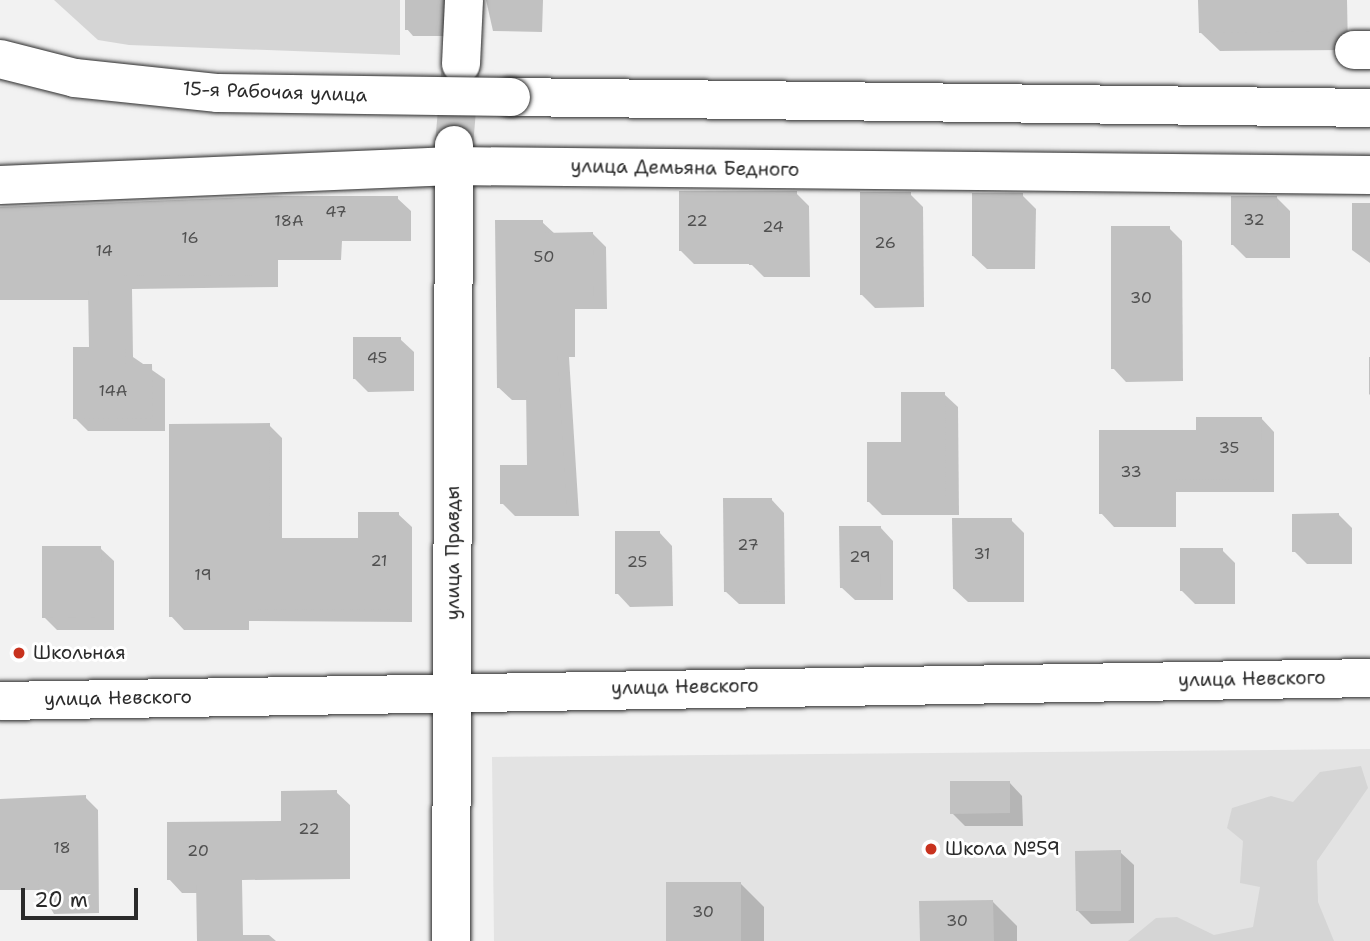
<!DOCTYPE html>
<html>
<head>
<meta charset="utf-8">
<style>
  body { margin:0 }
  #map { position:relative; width:1370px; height:941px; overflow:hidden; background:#f2f2f2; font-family:"Shantell Sans",sans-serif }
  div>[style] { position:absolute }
  .built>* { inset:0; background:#e3e3e3 }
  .green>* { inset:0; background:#d5d5d5 }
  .shadow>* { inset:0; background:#0003 }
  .building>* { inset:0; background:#c1c1c1 }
  .minor-tunnel>* { height:38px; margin-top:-19px; transform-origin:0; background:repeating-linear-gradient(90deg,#cacaca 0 38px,transparent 0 57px) }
  .roads { filter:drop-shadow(0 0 2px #2b2b2b) drop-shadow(0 0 2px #2b2b2b) }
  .minor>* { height:38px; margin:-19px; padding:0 19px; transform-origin:19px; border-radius:19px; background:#fff }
  .major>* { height:38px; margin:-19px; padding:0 19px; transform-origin:19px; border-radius:19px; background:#fff }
  .bridges { filter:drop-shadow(0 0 2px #2b2b2b) drop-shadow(0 0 2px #2b2b2b) }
  .major-bridge>* { height:38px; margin:-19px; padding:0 19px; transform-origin:19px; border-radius:19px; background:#fff }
  .dots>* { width:19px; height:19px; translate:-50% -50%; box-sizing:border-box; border:4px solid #fff; border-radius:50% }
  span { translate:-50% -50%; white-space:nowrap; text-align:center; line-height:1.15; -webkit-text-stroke:6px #fff; paint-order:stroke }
  .number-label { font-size:16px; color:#505050 }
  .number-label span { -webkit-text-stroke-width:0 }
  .street-label { font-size:19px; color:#2b2b2b }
  .poi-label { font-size:19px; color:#2b2b2b }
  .left { translate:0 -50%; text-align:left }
  .scale { position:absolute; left:21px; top:888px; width:117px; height:32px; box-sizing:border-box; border:4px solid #2b2b2b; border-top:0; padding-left:9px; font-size:21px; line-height:24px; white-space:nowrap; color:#2b2b2b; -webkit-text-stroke:5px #fff; paint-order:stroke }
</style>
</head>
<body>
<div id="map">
  <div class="built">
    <div style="clip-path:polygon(1370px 749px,1370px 941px,494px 941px,492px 757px)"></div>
  </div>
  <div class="green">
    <div style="clip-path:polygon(54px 0,400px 0,400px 55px,129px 45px,98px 40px)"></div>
    <div style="clip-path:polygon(1361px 766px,1368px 788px,1317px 861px,1318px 902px,1334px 941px,1128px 941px,1156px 918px,1177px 917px,1214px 935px,1253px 927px,1260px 887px,1240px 883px,1243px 841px,1227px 828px,1232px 808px,1271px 796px,1293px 802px,1320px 772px)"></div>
  </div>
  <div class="shadow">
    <div style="clip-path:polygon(407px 0,451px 0,447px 36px,413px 36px,407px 29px)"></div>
    <div style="clip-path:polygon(486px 0,543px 0,542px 32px,493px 31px)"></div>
    <div style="clip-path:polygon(1200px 0,1347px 0,1348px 50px,1220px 51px,1200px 32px)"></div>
    <div style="clip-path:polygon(796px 193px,809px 206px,810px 277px,764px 277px,751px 264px,694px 264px,681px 251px)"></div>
    <div style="clip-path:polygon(910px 194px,923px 207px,924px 307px,875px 308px,862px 295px)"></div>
    <div style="clip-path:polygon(1022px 195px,1036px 209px,1035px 269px,987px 269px,973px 256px)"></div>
    <div style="clip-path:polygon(397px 198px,411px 211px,411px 241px,342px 241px,341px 260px,278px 260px,278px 287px,132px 289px,133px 357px,165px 379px,165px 431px,88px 431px,75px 418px,90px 349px,90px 300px,0 300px,0 208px)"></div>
    <div style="clip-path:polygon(1277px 198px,1290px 211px,1290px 258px,1246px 258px,1233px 245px)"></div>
    <div style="clip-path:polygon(1352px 203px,1370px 203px,1370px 263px,1352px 250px)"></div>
    <div style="clip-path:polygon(542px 222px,555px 234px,593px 234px,606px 247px,607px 309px,575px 309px,575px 357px,569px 357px,579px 516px,515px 516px,502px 503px,529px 466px,528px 400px,512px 400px,498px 387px)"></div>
    <div style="clip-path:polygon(1169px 228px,1182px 241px,1183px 381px,1126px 382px,1113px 368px)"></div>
    <div style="clip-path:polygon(400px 339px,414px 352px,414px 391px,368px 392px,354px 378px)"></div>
    <div style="clip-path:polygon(1369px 357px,1370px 357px,1370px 395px,1369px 394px)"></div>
    <div style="clip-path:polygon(944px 394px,958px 407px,959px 515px,882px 515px,869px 502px,903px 444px)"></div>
    <div style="clip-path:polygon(1261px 418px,1274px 432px,1274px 492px,1176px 492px,1176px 527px,1114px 527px,1101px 513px,1198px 432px)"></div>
    <div style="clip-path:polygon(269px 425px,282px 438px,282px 540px,360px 540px,398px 514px,412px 527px,412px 622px,249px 621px,249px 630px,184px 630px,171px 616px)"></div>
    <div style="clip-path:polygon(771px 499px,784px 513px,785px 604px,739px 604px,725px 591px)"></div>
    <div style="clip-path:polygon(1339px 515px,1352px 528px,1352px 564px,1307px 564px,1294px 551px)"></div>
    <div style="clip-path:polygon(1011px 520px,1024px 533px,1024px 602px,968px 602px,954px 589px)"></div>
    <div style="clip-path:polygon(880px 527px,893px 541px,893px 600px,855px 600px,841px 587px)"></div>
    <div style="clip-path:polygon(659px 532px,672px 546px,673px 606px,630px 607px,617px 593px)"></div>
    <div style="clip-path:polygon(100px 548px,114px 561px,114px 630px,57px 630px,44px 617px)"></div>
    <div style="clip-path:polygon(1222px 550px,1235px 563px,1235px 604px,1195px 604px,1182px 591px)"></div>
    <div style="clip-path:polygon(1009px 782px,1022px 796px,1023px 826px,965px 826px,952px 813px)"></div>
    <div style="clip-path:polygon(336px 792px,350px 805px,350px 879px,242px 880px,243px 935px,269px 935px,276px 941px,198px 941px,198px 893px,182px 893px,169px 879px)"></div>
    <div style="clip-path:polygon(85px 797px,98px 810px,99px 913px,54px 914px,40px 890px,0 890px,0 800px)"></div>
    <div style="clip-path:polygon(1120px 852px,1134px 865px,1134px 923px,1091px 924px,1077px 910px)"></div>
    <div style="clip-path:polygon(740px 883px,764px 907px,764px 941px,668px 941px)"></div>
    <div style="clip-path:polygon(993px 902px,1017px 926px,1017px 941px,921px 941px)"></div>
  </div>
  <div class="building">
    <div style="clip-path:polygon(405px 0,442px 0,441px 30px,405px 30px)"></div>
    <div style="clip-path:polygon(1198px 0,1329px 0,1329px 31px,1199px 33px)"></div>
    <div style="clip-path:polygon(679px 191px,797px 191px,797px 265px,749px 265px,749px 251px,679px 251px)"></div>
    <div style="clip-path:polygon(860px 192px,911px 192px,911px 295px,860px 295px)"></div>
    <div style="clip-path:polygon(972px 193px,1023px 193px,1023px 256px,972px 256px)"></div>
    <div style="clip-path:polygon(273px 196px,398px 196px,398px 228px,329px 228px,329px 248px,266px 248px,266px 275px,120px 276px,120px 347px,125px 347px,126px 364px,152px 364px,153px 418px,73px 419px,73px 347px,89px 347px,88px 287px,0 287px,0 207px)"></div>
    <div style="clip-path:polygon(1231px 196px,1277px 196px,1278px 245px,1231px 245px)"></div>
    <div style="clip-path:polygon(495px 220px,543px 220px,543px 233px,593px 232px,594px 297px,563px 297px,563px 344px,557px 344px,567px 504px,500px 504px,500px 465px,527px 465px,526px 388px,497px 388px)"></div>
    <div style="clip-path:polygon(1111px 226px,1170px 226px,1170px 369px,1111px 369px)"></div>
    <div style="clip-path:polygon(353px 337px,401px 337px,401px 379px,353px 379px)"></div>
    <div style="clip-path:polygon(901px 392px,945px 392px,946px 502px,867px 502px,867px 442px,901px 442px)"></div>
    <div style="clip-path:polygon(1196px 417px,1262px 417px,1261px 479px,1164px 480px,1164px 514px,1099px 514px,1099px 430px,1196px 430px)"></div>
    <div style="clip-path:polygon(270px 423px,269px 538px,358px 538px,358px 512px,399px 512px,399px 610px,236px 609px,236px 617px,169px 617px,169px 424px)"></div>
    <div style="clip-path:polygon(723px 498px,772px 498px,772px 591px,724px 592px)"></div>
    <div style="clip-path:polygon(1339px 513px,1339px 552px,1292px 552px,1292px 514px)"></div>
    <div style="clip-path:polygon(952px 518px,1012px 518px,1012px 589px,953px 589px)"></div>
    <div style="clip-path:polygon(839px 526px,881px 526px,880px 588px,840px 588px)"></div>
    <div style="clip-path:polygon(615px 531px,660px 531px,660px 594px,615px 594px)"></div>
    <div style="clip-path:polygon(42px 546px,101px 546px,102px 617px,42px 618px)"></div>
    <div style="clip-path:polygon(1180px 548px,1223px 548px,1223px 591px,1180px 591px)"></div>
    <div style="clip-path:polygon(950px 781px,1010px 781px,1010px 813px,950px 814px)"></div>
    <div style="clip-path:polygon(337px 790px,337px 867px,230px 867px,230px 941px,197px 941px,196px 880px,167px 880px,167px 822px,281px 821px,281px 791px)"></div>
    <div style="clip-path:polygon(86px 795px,86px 901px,39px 901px,38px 878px,0 878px,0 799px)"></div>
    <div style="clip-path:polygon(1121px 850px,1121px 911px,1076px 911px,1075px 851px)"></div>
    <div style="clip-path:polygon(666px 882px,741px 882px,741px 941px,666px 941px)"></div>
    <div style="clip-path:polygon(993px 900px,994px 941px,920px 941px,919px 901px)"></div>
  </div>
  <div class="minor-tunnel">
    <div style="left:454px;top:145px;width:81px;rotate:-85.1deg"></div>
  </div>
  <div class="roads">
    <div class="minor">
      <div style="left:1354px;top:50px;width:16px"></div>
      <div style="left:461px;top:64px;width:64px;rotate:-87.3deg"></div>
      <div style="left:0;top:185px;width:453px;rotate:-2.4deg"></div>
      <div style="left:453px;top:166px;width:917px;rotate:0.56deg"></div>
      <div style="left:451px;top:941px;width:796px;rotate:-89.78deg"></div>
    </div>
    <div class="major">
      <div style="left:511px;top:97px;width:859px;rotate:0.73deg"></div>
      <div style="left:0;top:701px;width:1370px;rotate:-0.96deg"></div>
    </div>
  </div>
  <div class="bridges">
    <div class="major-bridge">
      <div style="left:0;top:59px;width:77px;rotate:14.2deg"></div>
      <div style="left:75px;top:78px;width:144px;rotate:6deg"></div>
      <div style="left:218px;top:93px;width:293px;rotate:0.8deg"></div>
    </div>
  </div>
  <div class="dots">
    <div style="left:19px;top:653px;background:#c8321e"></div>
    <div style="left:931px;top:849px;background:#c8321e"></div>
  </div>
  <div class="number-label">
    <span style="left:336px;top:212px">47</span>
    <span style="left:1254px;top:220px">32</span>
    <span style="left:289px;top:221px">18А</span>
    <span style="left:697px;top:221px">22</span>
    <span style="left:773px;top:227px">24</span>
    <span style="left:190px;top:238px">16</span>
    <span style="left:885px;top:243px">26</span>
    <span style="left:104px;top:251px">14</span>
    <span style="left:544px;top:257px">50</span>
    <span style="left:1141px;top:298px">30</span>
    <span style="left:377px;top:358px">45</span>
    <span style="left:113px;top:391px">14А</span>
    <span style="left:1229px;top:448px">35</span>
    <span style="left:1131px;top:472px">33</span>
    <span style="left:748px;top:545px">27</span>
    <span style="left:982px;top:554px">31</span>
    <span style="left:860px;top:557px">29</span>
    <span style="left:379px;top:561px">21</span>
    <span style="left:637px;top:562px">25</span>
    <span style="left:203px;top:575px">19</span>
    <span style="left:309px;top:829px">22</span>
    <span style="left:62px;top:848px">18</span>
    <span style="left:198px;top:851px">20</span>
    <span style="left:703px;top:912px">30</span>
    <span style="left:957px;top:921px">30</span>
  </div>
  <div class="street-label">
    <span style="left:275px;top:92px;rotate:2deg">15-я Рабочая улица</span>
    <span style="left:685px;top:168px;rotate:1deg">улица Демьяна Бедного</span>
    <span style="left:453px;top:553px;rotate:-90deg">улица Правды</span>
    <span style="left:1252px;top:679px;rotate:-1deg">улица Невского</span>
    <span style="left:685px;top:687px;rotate:-1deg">улица Невского</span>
    <span style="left:118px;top:698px;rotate:-1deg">улица Невского</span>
  </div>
  <div class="poi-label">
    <span class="left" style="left:33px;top:653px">Школьная</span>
    <span class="left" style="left:945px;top:849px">Школа №59</span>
  </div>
  <div class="scale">20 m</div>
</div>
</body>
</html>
